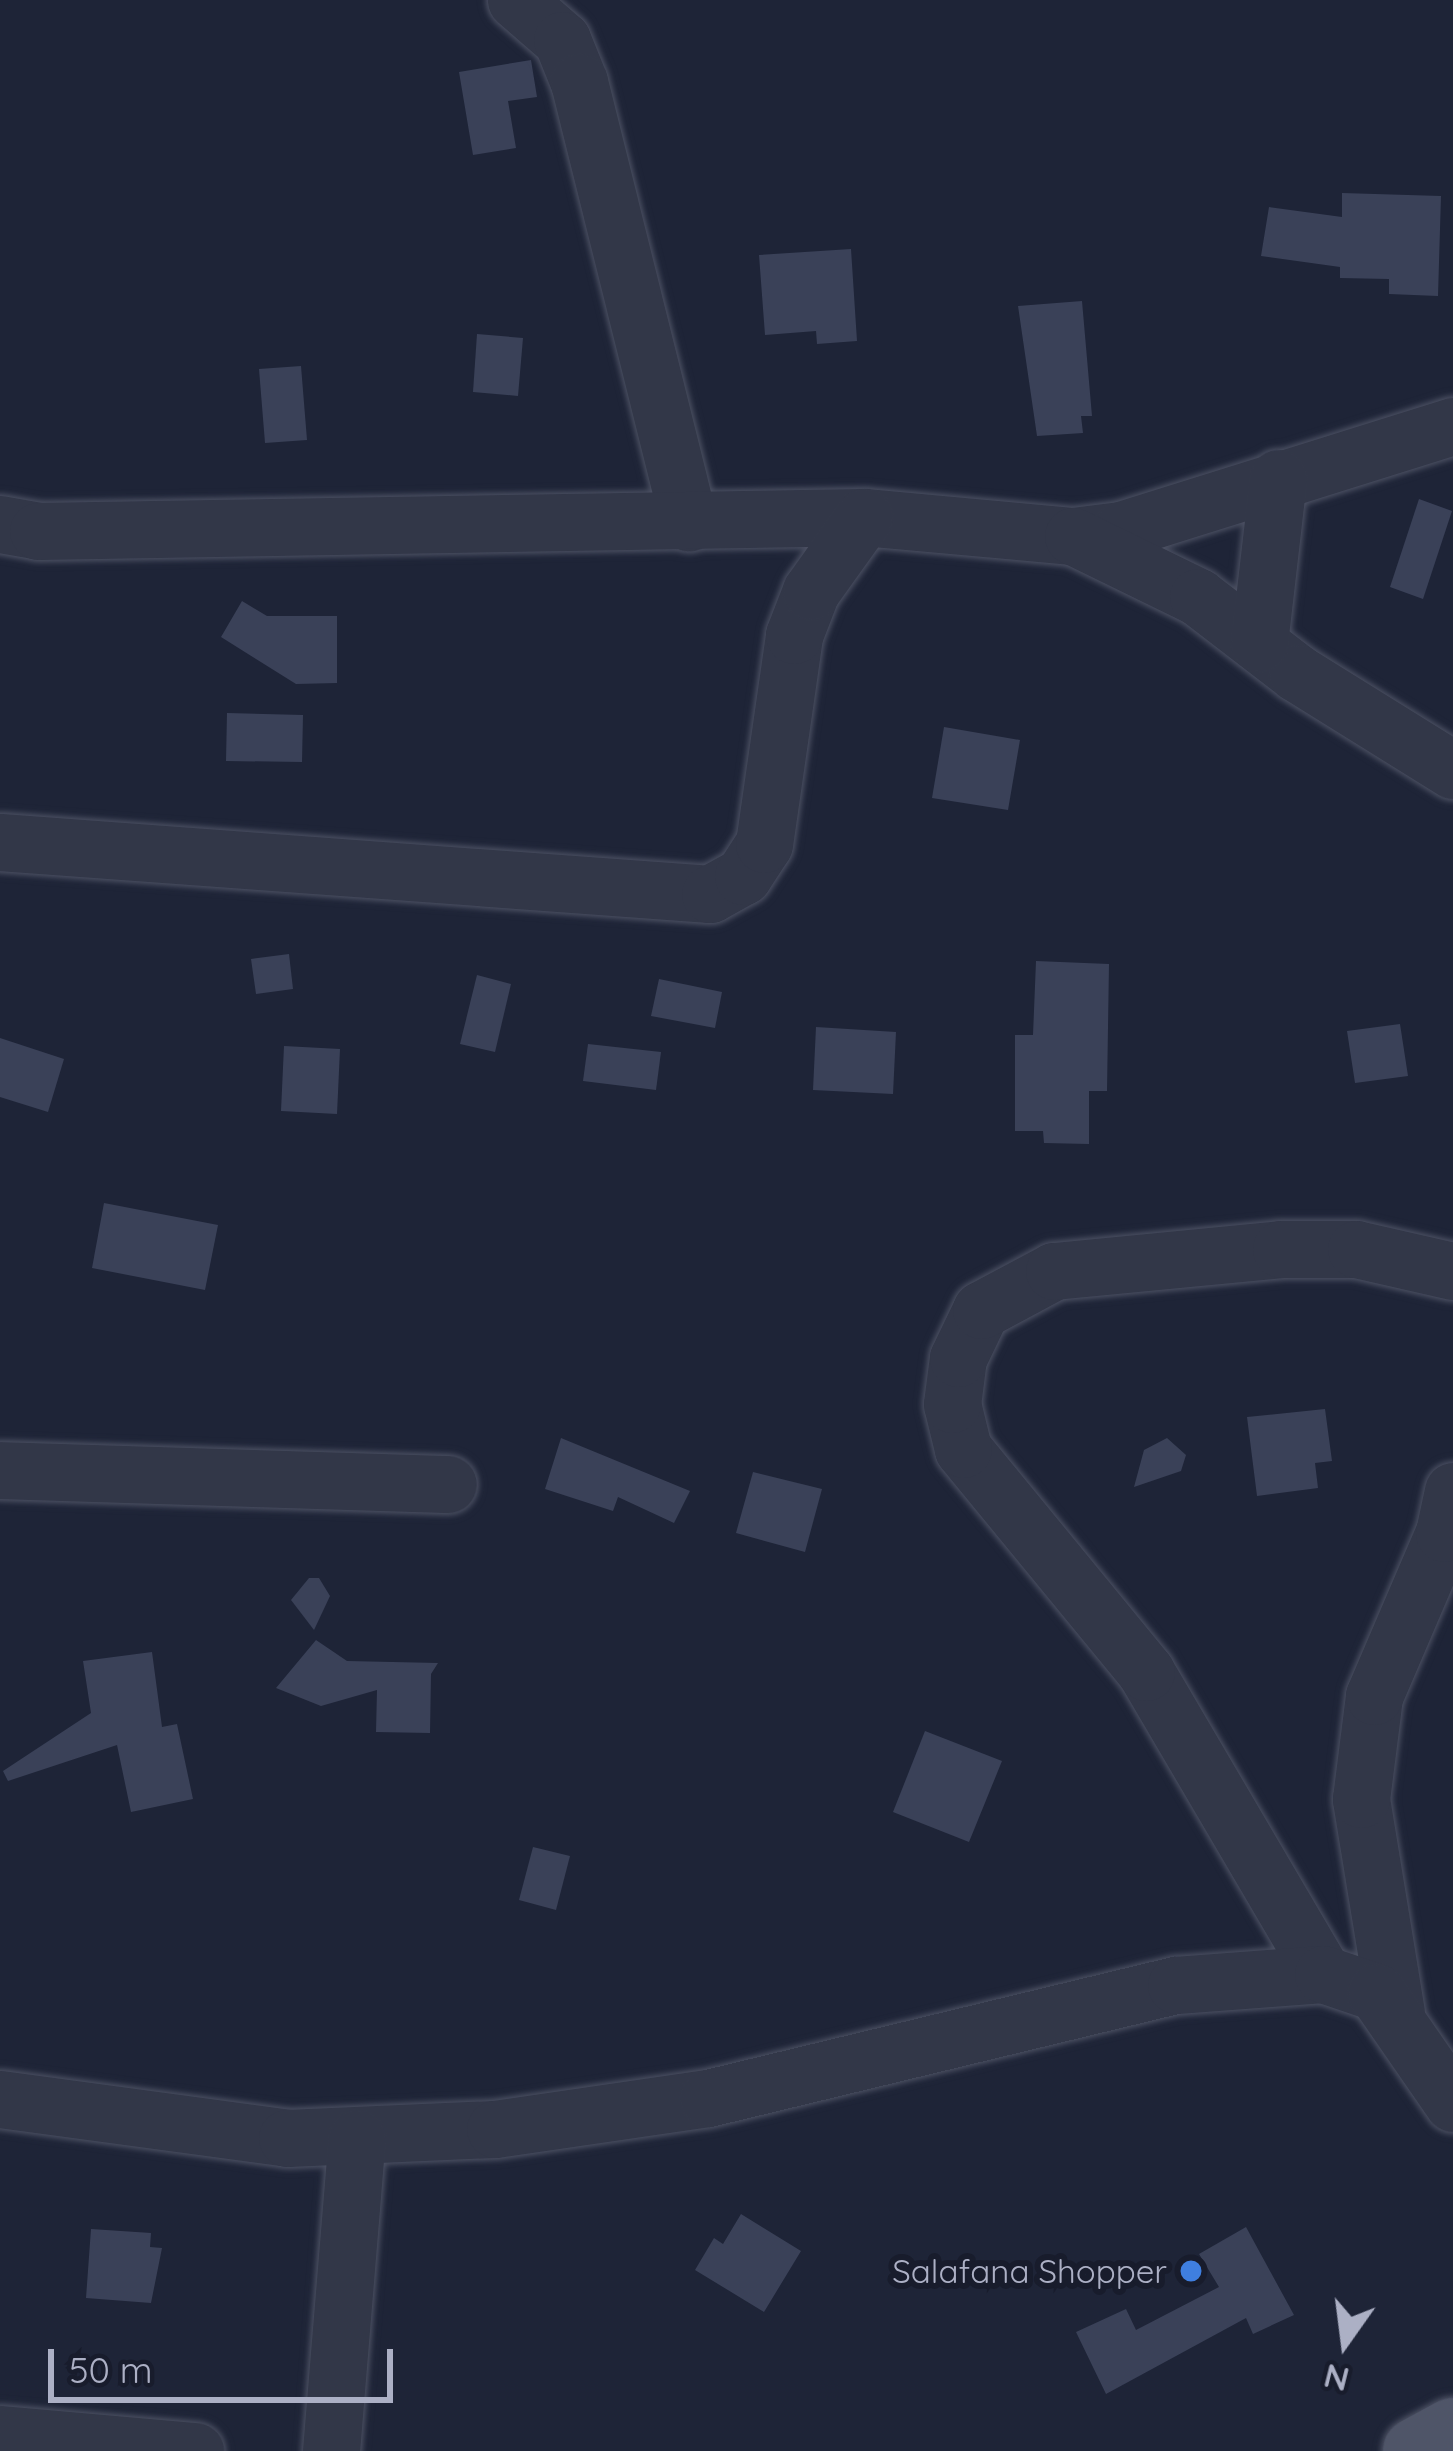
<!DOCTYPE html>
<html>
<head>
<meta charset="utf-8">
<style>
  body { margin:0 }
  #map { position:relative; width:1453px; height:2451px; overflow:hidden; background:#1e2437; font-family:Quicksand,sans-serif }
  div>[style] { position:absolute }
  .building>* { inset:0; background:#3a4158 }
  .roads { filter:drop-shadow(0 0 3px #4c5163) drop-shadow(0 0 3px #4c5163) }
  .minor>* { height:57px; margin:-28.5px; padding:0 28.5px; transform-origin:28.5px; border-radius:28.5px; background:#323748 }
  .major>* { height:66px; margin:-33px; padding:0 33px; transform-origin:33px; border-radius:33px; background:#4f5568 }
  .dots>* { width:33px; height:33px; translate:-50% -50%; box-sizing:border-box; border:6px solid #181c2c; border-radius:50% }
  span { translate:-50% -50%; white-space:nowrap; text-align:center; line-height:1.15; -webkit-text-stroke:12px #181c2c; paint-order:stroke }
  .poi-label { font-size:33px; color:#acb0c5 }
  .right { translate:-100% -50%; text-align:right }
  .north { position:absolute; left:1285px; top:2283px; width:120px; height:120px; -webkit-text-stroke:9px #181c2c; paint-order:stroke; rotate:194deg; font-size:33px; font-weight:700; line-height:48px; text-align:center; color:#acb0c5 }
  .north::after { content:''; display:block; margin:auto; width:42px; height:54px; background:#acb0c5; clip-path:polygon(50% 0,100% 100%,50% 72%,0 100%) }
  .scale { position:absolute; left:48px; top:2349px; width:345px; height:54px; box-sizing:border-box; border:6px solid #acb0c5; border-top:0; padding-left:15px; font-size:36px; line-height:42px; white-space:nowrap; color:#acb0c5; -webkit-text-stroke:9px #181c2c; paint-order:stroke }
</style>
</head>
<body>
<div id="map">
  <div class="building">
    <div style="clip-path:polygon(531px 60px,537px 97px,508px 101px,516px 148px,473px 155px,459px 72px)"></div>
    <div style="clip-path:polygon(1342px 193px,1441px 196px,1438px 296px,1389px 294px,1389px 279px,1340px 278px,1340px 267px,1261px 256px,1269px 207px,1342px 217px)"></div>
    <div style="clip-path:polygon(851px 249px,857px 341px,817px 344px,816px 331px,765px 335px,759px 255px)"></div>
    <div style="clip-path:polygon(1082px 301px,1092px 416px,1081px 416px,1083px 433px,1037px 436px,1018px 306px)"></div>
    <div style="clip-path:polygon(477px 334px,523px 338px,518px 396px,473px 392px)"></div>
    <div style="clip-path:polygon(301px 366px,307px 440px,265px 443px,259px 369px)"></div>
    <div style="clip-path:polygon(1419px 499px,1452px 511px,1423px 599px,1390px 587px)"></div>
    <div style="clip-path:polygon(242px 601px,267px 616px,337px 616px,337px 683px,296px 684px,221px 637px)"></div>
    <div style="clip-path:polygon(227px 713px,303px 715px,302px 762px,226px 761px)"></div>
    <div style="clip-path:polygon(944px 727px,1020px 740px,1008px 810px,932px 798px)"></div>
    <div style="clip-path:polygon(289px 954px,293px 989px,256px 994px,251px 959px)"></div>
    <div style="clip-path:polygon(1036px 961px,1109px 964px,1107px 1091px,1089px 1091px,1089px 1144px,1044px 1143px,1043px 1131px,1015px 1131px,1015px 1035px,1033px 1035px)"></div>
    <div style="clip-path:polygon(477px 975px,511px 984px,495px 1052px,460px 1044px)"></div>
    <div style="clip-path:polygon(659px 979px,722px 992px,715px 1028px,651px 1016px)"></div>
    <div style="clip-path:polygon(1400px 1024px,1408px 1076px,1355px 1083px,1347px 1031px)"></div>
    <div style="clip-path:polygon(816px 1027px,896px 1032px,893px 1094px,813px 1090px)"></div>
    <div style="clip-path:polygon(0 1038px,64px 1059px,48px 1112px,0 1097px)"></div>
    <div style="clip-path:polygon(588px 1044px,661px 1052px,656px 1090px,583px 1081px)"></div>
    <div style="clip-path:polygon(284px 1046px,340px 1049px,337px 1114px,281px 1111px)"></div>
    <div style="clip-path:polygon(104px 1203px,218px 1225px,205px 1290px,92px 1268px)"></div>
    <div style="clip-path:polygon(1325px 1409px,1332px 1461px,1315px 1463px,1318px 1488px,1257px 1496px,1247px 1417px)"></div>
    <div style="clip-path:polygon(561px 1438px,690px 1491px,674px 1523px,618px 1497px,613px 1511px,545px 1489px)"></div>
    <div style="clip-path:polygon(1167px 1438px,1186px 1455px,1181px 1471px,1134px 1487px,1144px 1450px)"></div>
    <div style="clip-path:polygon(753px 1472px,822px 1489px,805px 1552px,736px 1533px)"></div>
    <div style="clip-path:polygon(309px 1578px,319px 1578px,330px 1596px,314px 1630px,291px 1600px)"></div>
    <div style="clip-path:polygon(316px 1640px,347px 1661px,438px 1663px,431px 1674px,430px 1733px,376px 1732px,377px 1690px,321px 1706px,276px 1688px)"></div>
    <div style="clip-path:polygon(152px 1652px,162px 1727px,177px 1724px,193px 1799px,131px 1812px,117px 1745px,8px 1781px,3px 1771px,91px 1713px,83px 1661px)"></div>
    <div style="clip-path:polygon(925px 1731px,1002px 1761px,969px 1842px,893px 1812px)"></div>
    <div style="clip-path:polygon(533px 1847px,570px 1856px,556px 1910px,519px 1900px)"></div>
    <div style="clip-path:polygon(741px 2214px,801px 2251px,764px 2312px,695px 2270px,714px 2238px,723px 2244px)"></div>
    <div style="clip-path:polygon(1246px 2227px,1294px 2315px,1253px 2334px,1246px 2318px,1106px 2394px,1076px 2332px,1126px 2309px,1136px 2330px,1219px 2287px,1199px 2254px)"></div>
    <div style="clip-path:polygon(91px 2229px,151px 2233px,150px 2247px,162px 2248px,151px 2303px,86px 2298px)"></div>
  </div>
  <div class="roads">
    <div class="minor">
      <div style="left:516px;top:0;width:61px;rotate:41deg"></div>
      <div style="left:562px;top:40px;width:45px;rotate:68deg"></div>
      <div style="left:579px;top:82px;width:454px;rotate:76deg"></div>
      <div style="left:0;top:524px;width:39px;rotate:10deg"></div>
      <div style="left:38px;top:531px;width:826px;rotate:-0.97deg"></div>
      <div style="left:864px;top:517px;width:210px;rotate:5.2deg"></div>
      <div style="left:1073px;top:536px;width:48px;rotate:-7.1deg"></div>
      <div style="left:1121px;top:530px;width:348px;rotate:-17.4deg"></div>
      <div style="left:1073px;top:536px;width:139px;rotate:26deg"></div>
      <div style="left:1198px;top:597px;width:125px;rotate:37.5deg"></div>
      <div style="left:1297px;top:673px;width:184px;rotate:31.9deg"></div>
      <div style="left:1259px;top:643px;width:166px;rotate:-83.4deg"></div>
      <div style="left:0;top:842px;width:712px;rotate:4.19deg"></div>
      <div style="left:710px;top:894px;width:38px;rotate:-29deg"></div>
      <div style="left:743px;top:876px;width:38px;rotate:-57deg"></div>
      <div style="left:764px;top:844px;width:211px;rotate:-81.8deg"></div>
      <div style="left:794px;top:635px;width:47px;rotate:-68.9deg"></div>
      <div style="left:811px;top:591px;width:91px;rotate:-54.4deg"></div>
      <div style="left:0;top:1470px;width:448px;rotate:1.8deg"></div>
      <div style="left:1323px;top:1974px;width:350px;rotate:-120.4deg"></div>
      <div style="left:1146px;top:1672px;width:288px;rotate:-129.4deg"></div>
      <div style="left:963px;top:1449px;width:46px;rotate:-103.7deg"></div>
      <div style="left:952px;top:1404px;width:46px;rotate:-82.6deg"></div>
      <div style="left:958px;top:1358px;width:53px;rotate:-64.4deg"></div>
      <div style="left:981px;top:1310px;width:83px;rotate:-28.1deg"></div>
      <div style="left:1054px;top:1271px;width:228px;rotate:-5.5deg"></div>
      <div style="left:1281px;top:1249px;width:75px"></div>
      <div style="left:1356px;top:1249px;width:99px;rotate:12.8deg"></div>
      <div style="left:1396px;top:2013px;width:217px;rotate:-99.3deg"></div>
      <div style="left:1361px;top:1799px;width:104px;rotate:-82.8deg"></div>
      <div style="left:1374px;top:1696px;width:177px;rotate:-66.8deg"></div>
      <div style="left:1444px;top:1533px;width:43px;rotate:-77.9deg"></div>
      <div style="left:0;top:2099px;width:290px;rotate:7.7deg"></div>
      <div style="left:287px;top:2138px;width:208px;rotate:-2.5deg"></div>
      <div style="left:495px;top:2129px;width:215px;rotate:-8.3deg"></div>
      <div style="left:708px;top:2098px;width:481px;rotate:-13.6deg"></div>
      <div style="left:1176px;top:1985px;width:147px;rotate:-4.3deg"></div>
      <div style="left:1323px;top:1974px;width:56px;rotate:18.8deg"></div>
      <div style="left:1376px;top:1992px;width:135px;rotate:55.3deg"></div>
      <div style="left:0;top:2434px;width:196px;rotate:5deg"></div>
      <div style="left:331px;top:2451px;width:314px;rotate:-85.3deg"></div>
    </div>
    <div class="major">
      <div style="left:1416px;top:2451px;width:42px;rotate:-28.4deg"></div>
    </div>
  </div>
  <div class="dots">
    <div style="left:1191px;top:2271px;background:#3f7fe0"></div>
  </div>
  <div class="poi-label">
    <span class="right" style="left:1167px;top:2271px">Salafana Shopper</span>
  </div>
  <div class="north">N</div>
  <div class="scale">50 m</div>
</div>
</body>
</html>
